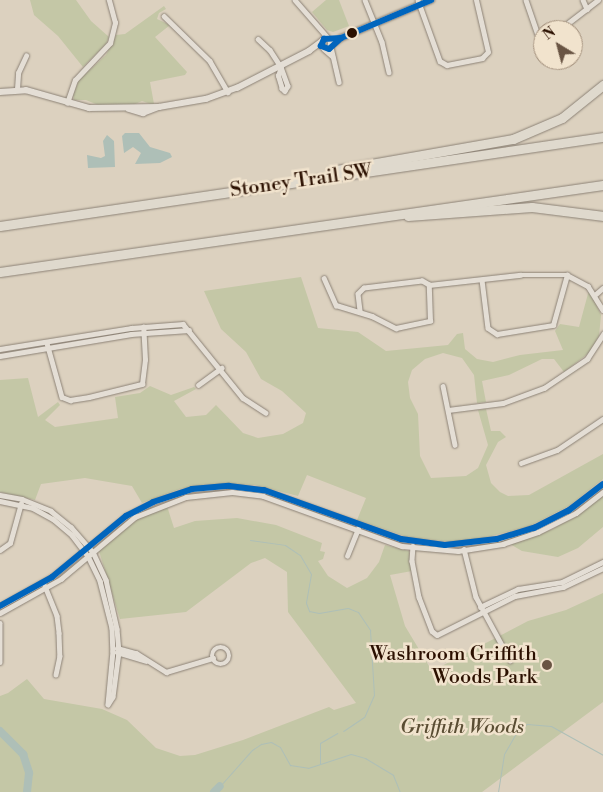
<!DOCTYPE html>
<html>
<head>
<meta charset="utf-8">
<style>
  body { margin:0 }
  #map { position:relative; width:603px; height:792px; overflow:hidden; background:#dcd1bf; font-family:"Libre Bodoni",serif }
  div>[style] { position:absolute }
  .green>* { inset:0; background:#c4c7a6 }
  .water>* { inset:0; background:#aebfb7 }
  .stream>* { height:1px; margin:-0.5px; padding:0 0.5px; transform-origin:0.5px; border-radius:0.5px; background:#aebfb7 }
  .river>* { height:8px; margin:-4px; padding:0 4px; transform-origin:4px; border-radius:4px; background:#aebfb7 }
  .roads { filter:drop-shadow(0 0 1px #8c8276) drop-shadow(0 0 1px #8c8276) }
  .minor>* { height:4.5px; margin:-2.25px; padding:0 2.25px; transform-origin:2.25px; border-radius:2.25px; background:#e4ded5 }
  .minor>.ring { margin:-2.25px; padding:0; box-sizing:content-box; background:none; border:4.5px solid #e4ded5; border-radius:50% }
  .tertiary>* { height:5.5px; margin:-2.75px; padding:0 2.75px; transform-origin:2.75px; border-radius:2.75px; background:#e4ded5 }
  .tertiary>.ring { margin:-2.75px; padding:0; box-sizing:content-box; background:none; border:5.5px solid #e4ded5; border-radius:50% }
  .motorway>* { height:9px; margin:-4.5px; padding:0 4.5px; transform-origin:4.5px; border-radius:4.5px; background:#dfd9cd }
  .bus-1>* { height:6px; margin:-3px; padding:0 3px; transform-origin:3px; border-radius:3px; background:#0065bd }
  .dots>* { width:14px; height:14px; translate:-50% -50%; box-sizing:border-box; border:2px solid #f1e3cd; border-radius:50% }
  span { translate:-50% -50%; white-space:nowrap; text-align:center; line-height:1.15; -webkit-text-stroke:5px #f1e3cd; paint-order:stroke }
  .street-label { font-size:20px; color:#2b1000 }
  .poi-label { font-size:20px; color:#2b1000 }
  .right { translate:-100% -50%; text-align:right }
  .park-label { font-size:20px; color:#5a4d33; font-style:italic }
  .north { position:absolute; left:533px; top:20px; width:50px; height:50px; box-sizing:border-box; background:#f1e3cd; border:1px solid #a28f7b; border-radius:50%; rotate:323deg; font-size:14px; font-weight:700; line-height:20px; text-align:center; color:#2b1000 }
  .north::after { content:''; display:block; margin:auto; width:18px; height:22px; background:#695443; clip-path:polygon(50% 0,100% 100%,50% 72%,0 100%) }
</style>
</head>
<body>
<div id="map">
  <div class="green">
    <div style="clip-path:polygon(30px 0,76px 0,91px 21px,109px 37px,106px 44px,83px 67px,58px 36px,34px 15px)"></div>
    <div style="clip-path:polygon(326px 0,339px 0,349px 26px,333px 32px,327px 30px,312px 12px)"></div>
    <div style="clip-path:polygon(164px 6px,166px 9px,159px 13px,157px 19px,170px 25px,155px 37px,187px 72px,185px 75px,150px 82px,154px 104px,151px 104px,142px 101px,133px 105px,98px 105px,86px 100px,74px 100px,73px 95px,79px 80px,106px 55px,116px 35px,125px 34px)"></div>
    <div style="clip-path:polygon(301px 277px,318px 328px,358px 332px,386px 351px,448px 345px,457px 334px,463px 333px,465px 349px,477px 359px,493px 362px,520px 355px,563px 350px,555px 331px,560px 324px,579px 327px,589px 290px,601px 315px,599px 336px,590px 352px,564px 372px,554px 359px,542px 359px,509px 375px,482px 381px,486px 402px,477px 403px,474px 375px,462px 358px,443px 353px,425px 359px,412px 370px,408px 382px,410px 398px,418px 414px,420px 456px,431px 478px,466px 476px,478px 468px,488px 445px,478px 410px,486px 409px,491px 431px,500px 431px,506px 437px,498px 442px,486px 465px,491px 483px,500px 492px,508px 496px,529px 495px,603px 454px,603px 479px,569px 506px,530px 526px,480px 539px,450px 542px,407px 537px,357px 520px,366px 498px,307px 475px,298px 496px,255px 485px,209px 484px,180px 489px,142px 503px,132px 486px,85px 478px,41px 484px,35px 500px,0 492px,0 380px,28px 378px,38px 417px,58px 402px,60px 405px,45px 420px,55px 427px,118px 418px,115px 397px,140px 393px,150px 386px,171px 395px,194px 387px,196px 389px,174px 401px,186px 417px,206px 415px,216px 405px,243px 433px,258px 438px,283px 434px,303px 423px,306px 413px,282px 391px,261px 379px,246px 352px,221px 329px,204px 291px)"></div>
    <div style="clip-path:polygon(603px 496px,603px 527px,578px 548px,558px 557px,522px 551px,510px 544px,553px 529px)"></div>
    <div style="clip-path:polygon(167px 506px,174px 528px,195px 521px,237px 518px,276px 525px,322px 543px,320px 551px,325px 552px,323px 559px,318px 561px,328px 576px,347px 588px,367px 578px,379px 562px,385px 545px,409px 551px,412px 571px,390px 575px,405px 626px,432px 671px,528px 621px,566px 610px,603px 593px,603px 702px,482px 792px,0 792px,0 696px,8px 693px,27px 679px,44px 699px,102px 709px,127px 720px,156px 748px,180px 756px,195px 755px,243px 740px,329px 707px,334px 710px,356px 703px,288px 612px,287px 572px,265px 558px,251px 563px,186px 612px,120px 619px,99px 551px,138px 519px)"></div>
  </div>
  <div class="water">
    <div style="clip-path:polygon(125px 133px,139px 133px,150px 147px,170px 153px,172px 157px,160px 163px,135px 164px,141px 153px,133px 147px,124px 153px,122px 136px)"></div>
    <div style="clip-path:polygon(107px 135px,114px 141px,115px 167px,88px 168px,87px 155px,101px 158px,105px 156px,103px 141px)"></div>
  </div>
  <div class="stream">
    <div style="left:250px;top:540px;width:35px;rotate:8deg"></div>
    <div style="left:285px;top:545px;width:18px;rotate:34deg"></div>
    <div style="left:300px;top:555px;width:22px;rotate:60deg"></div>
    <div style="left:311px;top:574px;width:29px;rotate:100deg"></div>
    <div style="left:306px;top:603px;width:9px;rotate:69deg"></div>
    <div style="left:309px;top:611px;width:10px;rotate:11deg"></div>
    <div style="left:319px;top:613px;width:29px;rotate:-10deg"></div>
    <div style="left:348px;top:608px;width:11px;rotate:22deg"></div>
    <div style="left:358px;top:612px;width:22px;rotate:56deg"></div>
    <div style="left:370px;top:630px;width:65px;rotate:86.5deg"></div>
    <div style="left:374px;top:695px;width:24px;rotate:114deg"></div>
    <div style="left:364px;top:717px;width:25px;rotate:146deg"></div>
    <div style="left:320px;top:764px;width:21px;rotate:-90deg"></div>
    <div style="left:320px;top:743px;width:20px;rotate:-30deg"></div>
    <div style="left:220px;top:786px;width:48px;rotate:-48.4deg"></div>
    <div style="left:252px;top:750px;width:11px;rotate:-34deg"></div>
    <div style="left:261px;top:744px;width:10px;rotate:-11deg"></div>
    <div style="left:271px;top:742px;width:10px;rotate:29deg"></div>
    <div style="left:280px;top:747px;width:21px;rotate:61deg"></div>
    <div style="left:290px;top:765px;width:18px;rotate:9deg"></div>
    <div style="left:308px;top:768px;width:45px;rotate:-18deg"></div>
    <div style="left:351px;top:754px;width:15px;rotate:16deg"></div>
    <div style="left:365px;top:758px;width:33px;rotate:31deg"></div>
    <div style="left:393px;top:775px;width:18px;rotate:68deg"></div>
    <div style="left:498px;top:792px;width:38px;rotate:-81deg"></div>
    <div style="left:504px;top:754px;width:28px;rotate:-60deg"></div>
    <div style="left:518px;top:730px;width:11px;rotate:-34deg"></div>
    <div style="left:527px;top:724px;width:24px;rotate:5deg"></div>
    <div style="left:551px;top:726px;width:60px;rotate:29.1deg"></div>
  </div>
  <div class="river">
    <div style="left:0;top:731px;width:33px;rotate:45deg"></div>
    <div style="left:23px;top:754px;width:20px;rotate:72deg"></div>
    <div style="left:29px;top:773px;width:19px;rotate:96deg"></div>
    <div style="left:214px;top:792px;width:8px;rotate:-45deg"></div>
  </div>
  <div class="roads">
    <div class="minor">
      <div style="left:295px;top:0;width:52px;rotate:48.9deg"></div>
      <div style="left:365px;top:0;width:45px;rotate:68deg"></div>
      <div style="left:382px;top:42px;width:31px;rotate:77deg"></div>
      <div style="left:418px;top:0;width:65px;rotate:70.2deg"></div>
      <div style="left:440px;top:61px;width:8px;rotate:30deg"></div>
      <div style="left:447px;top:65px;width:36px;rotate:-11deg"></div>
      <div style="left:482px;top:58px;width:8px;rotate:-45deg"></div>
      <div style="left:488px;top:52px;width:53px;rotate:-103deg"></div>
      <div style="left:526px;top:0;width:36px;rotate:71deg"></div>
      <div style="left:538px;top:34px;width:6px;rotate:39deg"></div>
      <div style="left:583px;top:0;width:10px;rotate:66deg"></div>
      <div style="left:164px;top:16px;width:64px;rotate:44.4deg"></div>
      <div style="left:210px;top:61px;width:36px;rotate:60deg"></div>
      <div style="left:559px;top:30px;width:49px;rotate:-37.6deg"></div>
      <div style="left:258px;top:39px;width:16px;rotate:43deg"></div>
      <div style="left:270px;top:50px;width:20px;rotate:57deg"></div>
      <div style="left:331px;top:47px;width:36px;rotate:77deg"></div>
      <div style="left:324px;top:49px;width:11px;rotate:41deg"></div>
      <div style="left:281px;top:67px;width:20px;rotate:70deg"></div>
      <div style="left:288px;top:86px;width:6px;rotate:121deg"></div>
      <div style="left:285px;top:91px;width:4px;rotate:-146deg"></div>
      <div style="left:282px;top:89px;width:14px;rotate:-107deg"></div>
      <div style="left:278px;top:76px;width:9px;rotate:-72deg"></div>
      <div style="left:17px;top:89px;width:16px;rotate:-86deg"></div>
      <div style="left:18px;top:73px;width:19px;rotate:-65deg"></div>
      <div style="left:67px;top:103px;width:24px;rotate:-71deg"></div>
      <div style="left:75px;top:80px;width:51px;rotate:-46.6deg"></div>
      <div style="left:110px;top:43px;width:21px;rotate:-76deg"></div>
      <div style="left:115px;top:23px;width:24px;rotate:-105deg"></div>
      <div style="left:324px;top:278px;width:30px;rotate:66deg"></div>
      <div style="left:336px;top:305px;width:38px;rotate:17deg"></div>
      <div style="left:372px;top:316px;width:27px;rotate:27deg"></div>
      <div style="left:396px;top:328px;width:35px;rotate:-12deg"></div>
      <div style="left:430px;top:321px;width:36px;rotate:-92deg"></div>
      <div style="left:429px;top:285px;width:8px;rotate:-150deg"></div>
      <div style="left:422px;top:281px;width:58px;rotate:173.1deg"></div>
      <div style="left:364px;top:288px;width:8px;rotate:135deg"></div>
      <div style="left:358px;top:294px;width:17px;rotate:83deg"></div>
      <div style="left:482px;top:280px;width:48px;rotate:82.9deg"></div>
      <div style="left:488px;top:328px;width:11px;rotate:34deg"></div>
      <div style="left:497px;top:334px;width:57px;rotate:-9.1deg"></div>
      <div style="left:553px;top:325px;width:52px;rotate:-74.4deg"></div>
      <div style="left:429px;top:285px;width:92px;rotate:-6.3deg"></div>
      <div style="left:520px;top:275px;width:47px"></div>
      <div style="left:567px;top:275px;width:24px;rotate:28deg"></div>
      <div style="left:588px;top:286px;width:28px;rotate:58deg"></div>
      <div style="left:596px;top:294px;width:9px;rotate:-41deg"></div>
      <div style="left:47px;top:343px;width:56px;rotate:74.5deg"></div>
      <div style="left:62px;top:397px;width:9px;rotate:21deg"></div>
      <div style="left:70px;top:400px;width:19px;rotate:-9deg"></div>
      <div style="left:89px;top:397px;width:55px;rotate:-13.8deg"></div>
      <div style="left:142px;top:384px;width:24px;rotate:-83deg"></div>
      <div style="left:145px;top:360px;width:33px;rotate:-93deg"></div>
      <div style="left:0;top:349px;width:133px;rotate:-9.1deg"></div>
      <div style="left:131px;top:328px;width:52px;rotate:-4.4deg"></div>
      <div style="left:183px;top:324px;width:95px;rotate:51deg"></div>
      <div style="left:243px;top:398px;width:27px;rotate:33deg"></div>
      <div style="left:0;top:356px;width:133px;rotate:-9.5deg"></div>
      <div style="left:131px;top:334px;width:58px;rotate:-3.9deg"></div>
      <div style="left:198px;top:385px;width:29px;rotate:-36deg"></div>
      <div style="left:443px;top:386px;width:60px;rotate:78.5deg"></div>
      <div style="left:448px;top:410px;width:55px;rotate:-7.3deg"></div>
      <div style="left:503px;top:403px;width:44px;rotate:-20.1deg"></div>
      <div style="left:544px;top:388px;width:52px;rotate:-34deg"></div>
      <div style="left:587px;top:359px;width:30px;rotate:-57deg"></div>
      <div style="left:521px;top:463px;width:38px;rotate:-20deg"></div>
      <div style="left:557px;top:450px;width:55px;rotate:-34deg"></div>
      <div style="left:0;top:495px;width:22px;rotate:10deg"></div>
      <div style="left:22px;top:499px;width:31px;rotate:22deg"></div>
      <div style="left:51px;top:511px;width:26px;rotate:39deg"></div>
      <div style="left:71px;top:527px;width:33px;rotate:49deg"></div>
      <div style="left:93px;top:552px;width:31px;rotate:65deg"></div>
      <div style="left:106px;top:580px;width:50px;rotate:77.3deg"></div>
      <div style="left:117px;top:629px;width:23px;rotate:85deg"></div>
      <div style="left:119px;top:652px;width:45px;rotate:97.6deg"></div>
      <div style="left:113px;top:697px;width:9px;rotate:122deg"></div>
      <div style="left:0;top:501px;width:34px;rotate:12deg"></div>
      <div style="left:33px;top:508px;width:23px;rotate:29deg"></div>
      <div style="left:53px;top:519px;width:25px;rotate:40deg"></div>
      <div style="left:72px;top:535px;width:26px;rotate:53deg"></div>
      <div style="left:88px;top:556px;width:28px;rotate:64deg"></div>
      <div style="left:100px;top:581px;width:49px;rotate:75.7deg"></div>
      <div style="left:112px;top:628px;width:23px;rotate:88deg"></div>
      <div style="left:113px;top:651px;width:53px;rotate:95.4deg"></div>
      <div style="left:413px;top:546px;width:15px;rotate:94deg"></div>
      <div style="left:412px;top:561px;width:37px;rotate:79deg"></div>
      <div style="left:419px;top:597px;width:36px;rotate:69deg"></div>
      <div style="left:432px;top:631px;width:6px;rotate:39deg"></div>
      <div style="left:437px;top:635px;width:87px;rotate:-26.6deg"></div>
      <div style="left:515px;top:596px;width:49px;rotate:-10.6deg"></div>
      <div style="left:563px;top:587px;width:44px;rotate:-25.4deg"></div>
      <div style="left:464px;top:549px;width:49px;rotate:76deg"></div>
      <div style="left:476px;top:597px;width:72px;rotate:61.6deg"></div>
      <div style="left:0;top:550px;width:12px;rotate:-35deg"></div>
      <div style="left:10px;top:543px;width:41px;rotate:-74.6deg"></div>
      <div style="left:347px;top:556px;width:29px;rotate:-68deg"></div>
      <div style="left:45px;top:586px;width:32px;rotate:68deg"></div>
      <div style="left:57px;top:616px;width:17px;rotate:83deg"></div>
      <div style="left:59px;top:633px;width:23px;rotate:88deg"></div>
      <div style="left:60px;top:656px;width:19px;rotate:102deg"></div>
      <div style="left:0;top:606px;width:60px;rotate:-29.1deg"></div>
      <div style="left:52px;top:577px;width:96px;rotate:-39.5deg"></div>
      <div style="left:126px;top:516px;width:30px;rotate:-27deg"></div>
      <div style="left:153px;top:502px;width:41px;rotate:-18.4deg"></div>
      <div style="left:192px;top:489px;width:37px;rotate:-5deg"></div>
      <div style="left:229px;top:486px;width:35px;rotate:7deg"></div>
      <div style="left:264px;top:490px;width:145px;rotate:19.7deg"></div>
      <div style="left:401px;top:539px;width:44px;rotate:7.8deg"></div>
      <div style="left:445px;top:545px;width:52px;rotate:-6.6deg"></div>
      <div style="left:497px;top:539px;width:39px;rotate:-17deg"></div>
      <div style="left:534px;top:528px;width:38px;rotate:-27deg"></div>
      <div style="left:568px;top:511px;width:44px;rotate:-37.6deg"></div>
      <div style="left:480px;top:607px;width:42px;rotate:-25.3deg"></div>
      <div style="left:518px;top:589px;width:45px;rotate:-9deg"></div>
      <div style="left:562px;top:582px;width:46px;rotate:-26deg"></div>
      <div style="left:0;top:613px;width:70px;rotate:-29.1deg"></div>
      <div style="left:61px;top:579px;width:97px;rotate:-40deg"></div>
      <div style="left:135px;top:517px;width:55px;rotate:-21.4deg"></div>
      <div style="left:186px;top:497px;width:46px;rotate:-6.2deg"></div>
      <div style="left:232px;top:492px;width:31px;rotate:7deg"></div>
      <div style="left:263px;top:496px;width:148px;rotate:19.8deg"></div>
      <div style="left:402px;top:546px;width:56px;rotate:5.1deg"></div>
      <div style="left:458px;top:551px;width:46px;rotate:-8.8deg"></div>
      <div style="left:503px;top:544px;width:37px;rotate:-19deg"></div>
      <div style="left:538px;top:532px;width:42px;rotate:-26.6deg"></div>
      <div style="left:576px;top:513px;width:34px;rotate:-38deg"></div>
      <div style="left:0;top:623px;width:39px;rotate:90deg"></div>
      <div class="ring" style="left:212px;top:647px;width:13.5px;height:13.5px"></div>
      <div style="left:117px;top:648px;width:20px;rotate:15deg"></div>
      <div style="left:136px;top:653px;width:36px;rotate:32deg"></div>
      <div style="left:166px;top:672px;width:49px;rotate:-16.6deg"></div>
      <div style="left:117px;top:652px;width:30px;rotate:17deg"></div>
    </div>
    <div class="tertiary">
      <div class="ring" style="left:320.5px;top:38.5px;width:5.5px;height:5.5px"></div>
      <div style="left:332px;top:45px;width:11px;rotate:-38deg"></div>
      <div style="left:341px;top:38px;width:98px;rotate:-22.9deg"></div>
      <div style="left:0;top:92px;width:26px;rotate:-4deg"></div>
      <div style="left:26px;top:90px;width:66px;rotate:15.9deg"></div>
      <div style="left:89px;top:108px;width:70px;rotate:-0.8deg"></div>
      <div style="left:159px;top:107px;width:48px;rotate:-9.7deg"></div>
      <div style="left:206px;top:99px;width:33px;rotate:-20deg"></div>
      <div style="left:237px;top:88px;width:81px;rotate:-27.2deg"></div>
      <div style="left:309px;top:51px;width:15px;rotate:-37deg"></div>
      <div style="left:129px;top:109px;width:15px;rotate:16deg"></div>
      <div style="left:143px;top:113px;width:17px;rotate:-21deg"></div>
    </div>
    <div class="motorway">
      <div style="left:331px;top:171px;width:185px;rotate:-10deg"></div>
      <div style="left:513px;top:139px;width:53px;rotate:-23.2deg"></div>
      <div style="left:562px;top:118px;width:53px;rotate:-38.8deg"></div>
      <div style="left:408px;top:216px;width:124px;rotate:-4.2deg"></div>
      <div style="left:532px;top:207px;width:72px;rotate:7.2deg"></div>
      <div style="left:0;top:226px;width:610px;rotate:-8.4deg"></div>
      <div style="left:0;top:272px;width:609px;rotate:-8.21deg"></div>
    </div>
  </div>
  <div class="bus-1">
    <div style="left:341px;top:38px;width:16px;rotate:137deg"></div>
    <div style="left:329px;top:49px;width:9px;rotate:-159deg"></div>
    <div style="left:321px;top:46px;width:8px;rotate:-67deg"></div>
    <div style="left:324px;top:39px;width:17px;rotate:-3deg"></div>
    <div style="left:341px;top:38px;width:98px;rotate:-22.9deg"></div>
    <div style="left:0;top:606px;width:60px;rotate:-29.1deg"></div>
    <div style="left:52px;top:577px;width:96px;rotate:-39.5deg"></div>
    <div style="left:126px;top:516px;width:30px;rotate:-27deg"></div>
    <div style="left:153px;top:502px;width:41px;rotate:-18.4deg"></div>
    <div style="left:192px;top:489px;width:37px;rotate:-5deg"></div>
    <div style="left:229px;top:486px;width:35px;rotate:7deg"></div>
    <div style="left:264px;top:490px;width:145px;rotate:19.7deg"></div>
    <div style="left:401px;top:539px;width:44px;rotate:7.8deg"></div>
    <div style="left:445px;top:545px;width:52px;rotate:-6.6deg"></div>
    <div style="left:497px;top:539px;width:39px;rotate:-17deg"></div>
    <div style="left:534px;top:528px;width:38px;rotate:-27deg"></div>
    <div style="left:568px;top:511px;width:44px;rotate:-37.6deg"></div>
  </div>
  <div class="dots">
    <div style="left:352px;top:33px;background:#2b1000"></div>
    <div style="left:547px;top:665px;background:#695443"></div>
  </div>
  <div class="street-label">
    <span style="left:301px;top:181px;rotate:-8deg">Stoney Trail SW</span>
  </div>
  <div class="poi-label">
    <span class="right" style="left:537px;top:666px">Washroom Griffith<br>Woods Park</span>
  </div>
  <div class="park-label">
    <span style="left:462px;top:727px">Griffith Woods</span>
  </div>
  <div class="north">N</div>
</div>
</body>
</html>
